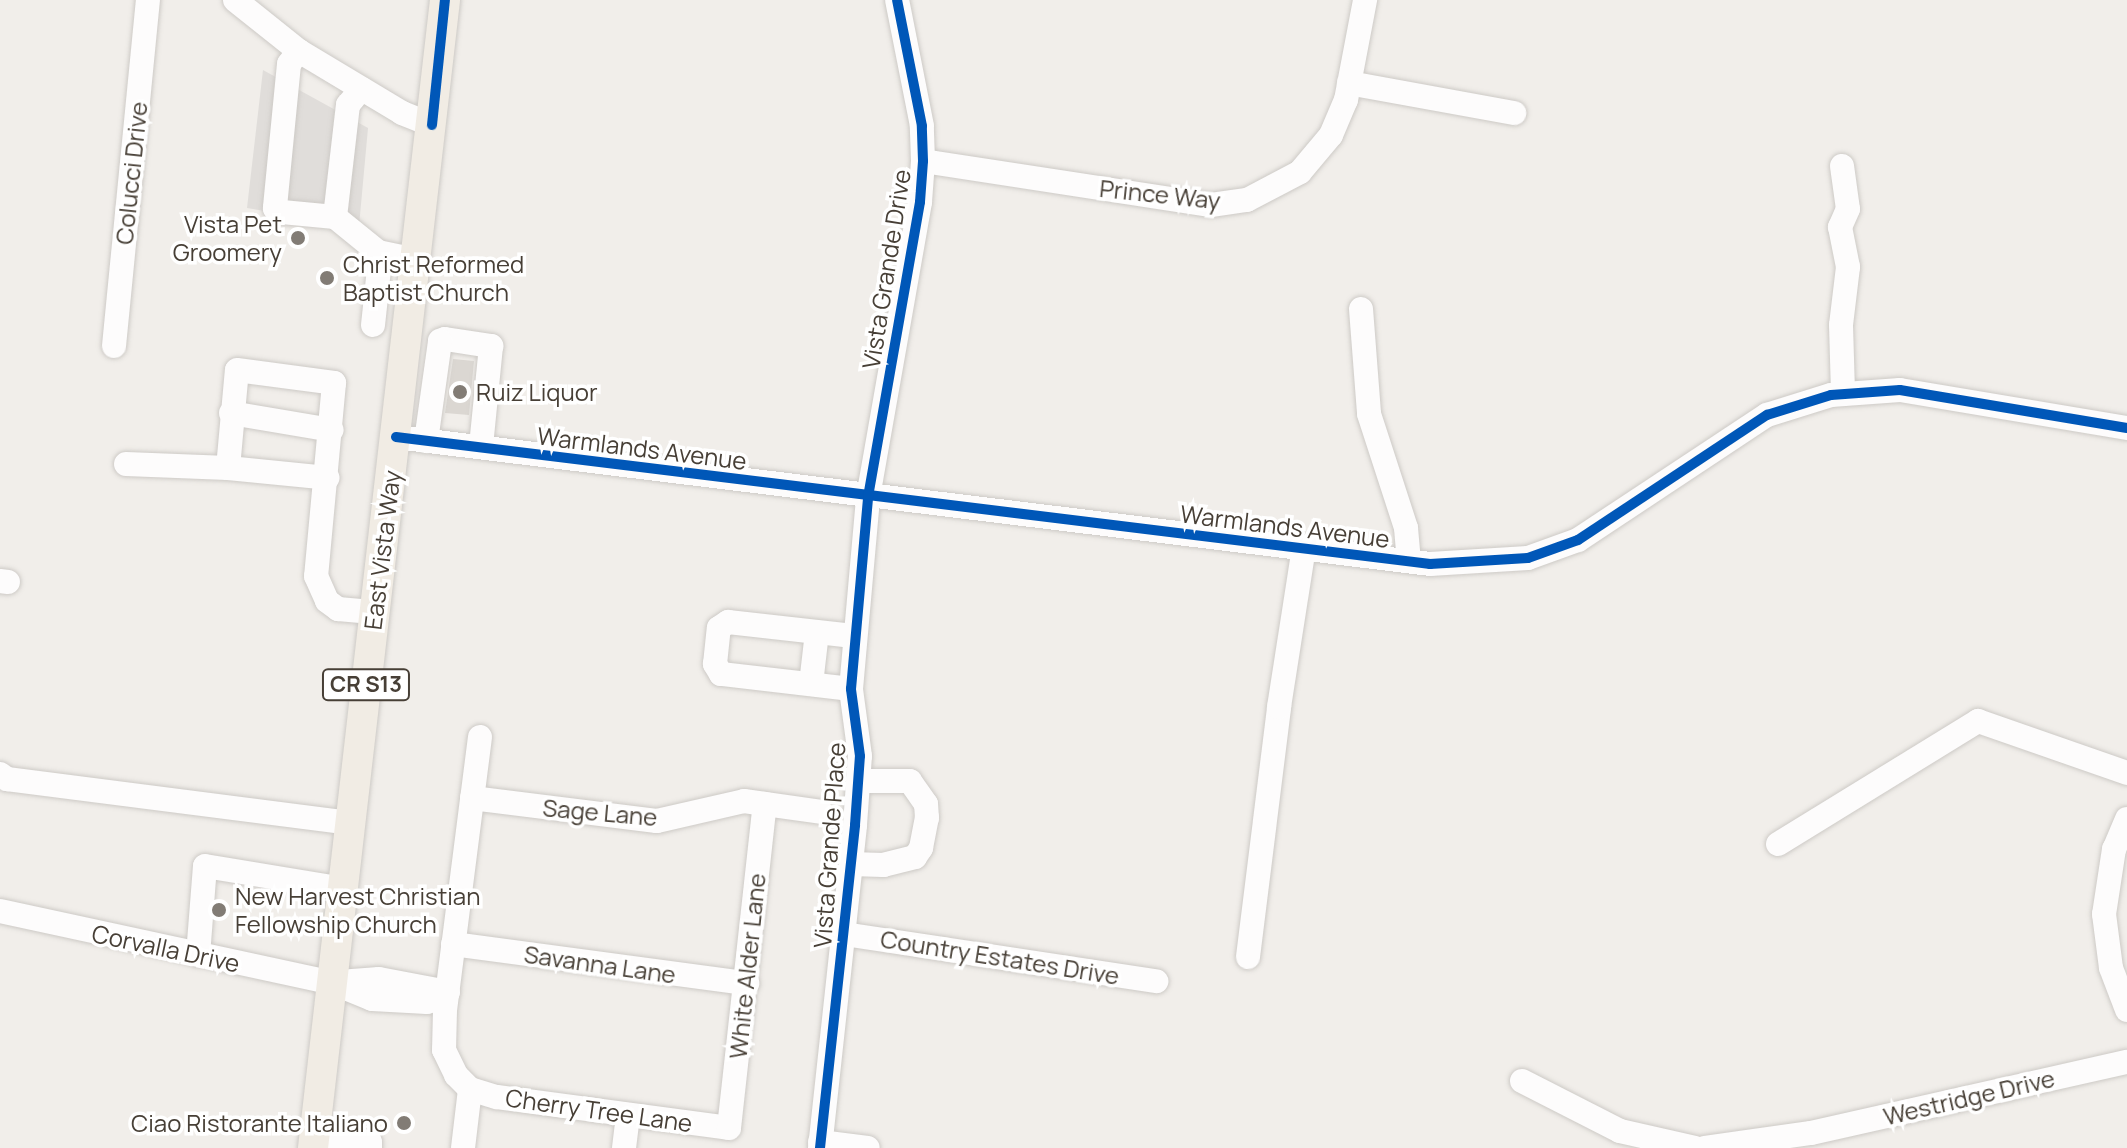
<!DOCTYPE html>
<html>
<head>
<meta charset="utf-8">
<style>
  body { margin:0 }
  #map { position:relative; width:2127px; height:1148px; overflow:hidden; background:#f1eeea; font-family:Manrope,sans-serif }
  div>[style] { position:absolute }
  .parking>* { inset:0; background:#e0ddda }
  .building>* { inset:0; background:#dbd7d2 }
  .roads { filter:drop-shadow(0 0 2px #cdcac6) drop-shadow(0 0 2px #cdcac6) }
  .minor>* { height:24px; margin:-12px; padding:0 12px; transform-origin:12px; border-radius:12px; background:#fdfcfc }
  .major>* { height:30px; margin:-15px; padding:0 15px; transform-origin:15px; border-radius:15px; background:#f1ece4 }
  .cycleway>* { height:10px; margin:-5px; padding:0 5px; transform-origin:5px; border-radius:5px; background:#0057b8 }
  .dots>* { width:22px; height:22px; translate:-50% -50%; box-sizing:border-box; border:4px solid #fff; border-radius:50% }
  span { translate:-50% -50%; white-space:nowrap; text-align:center; line-height:1.15; -webkit-text-stroke:7px #fff; paint-order:stroke }
  .shield-label span { padding:2px 6px; background:#fff; border:2px solid; border-radius:6px; -webkit-text-stroke-width:0 }
  .shield-label { font-size:22px; color:#473f36; font-weight:700 }
  .street-label { font-size:24px; color:#473f36 }
  .poi-label { font-size:24px; color:#473f36 }
  .right { translate:-100% -50%; text-align:right }
  .left { translate:0 -50%; text-align:left }
</style>
</head>
<body>
<div id="map">
  <div class="parking">
    <div style="clip-path:polygon(263px 70px,368px 128px,359px 226px,247px 208px)"></div>
  </div>
  <div class="building">
    <div style="clip-path:polygon(453px 359px,474px 361px,469px 415px,445px 413px)"></div>
  </div>
  <div class="roads">
    <div class="minor">
      <div style="left:235px;top:0;width:82px;rotate:38.6deg"></div>
      <div style="left:299px;top:51px;width:120px;rotate:31deg"></div>
      <div style="left:402px;top:113px;width:32px;rotate:22deg"></div>
      <div style="left:299px;top:51px;width:16px;rotate:128deg"></div>
      <div style="left:289px;top:64px;width:145px;rotate:95.6deg"></div>
      <div style="left:275px;top:208px;width:8px;rotate:30deg"></div>
      <div style="left:282px;top:212px;width:53px;rotate:5.4deg"></div>
      <div style="left:335px;top:217px;width:113px;rotate:-83.4deg"></div>
      <div style="left:348px;top:105px;width:21px;rotate:-51deg"></div>
      <div style="left:1349px;top:83px;width:168px;rotate:10.3deg"></div>
      <div style="left:923px;top:161px;width:291px;rotate:8.7deg"></div>
      <div style="left:1211px;top:205px;width:36px;rotate:-8deg"></div>
      <div style="left:1247px;top:200px;width:60px;rotate:-27.8deg"></div>
      <div style="left:1300px;top:172px;width:48px;rotate:-50deg"></div>
      <div style="left:1331px;top:135px;width:38px;rotate:-67deg"></div>
      <div style="left:1346px;top:100px;width:102px;rotate:-79.2deg"></div>
      <div style="left:1842px;top:166px;width:43px;rotate:82.1deg"></div>
      <div style="left:1848px;top:209px;width:20px;rotate:114deg"></div>
      <div style="left:1840px;top:227px;width:41px;rotate:78.7deg"></div>
      <div style="left:1848px;top:267px;width:58px;rotate:96.9deg"></div>
      <div style="left:1841px;top:325px;width:69px;rotate:88.3deg"></div>
      <div style="left:335px;top:217px;width:55px;rotate:39.1deg"></div>
      <div style="left:378px;top:252px;width:40px;rotate:12deg"></div>
      <div style="left:1361px;top:309px;width:105px;rotate:85.6deg"></div>
      <div style="left:1369px;top:414px;width:120px;rotate:72deg"></div>
      <div style="left:1406px;top:528px;width:33px;rotate:85deg"></div>
      <div style="left:373px;top:325px;width:65px;rotate:-83.9deg"></div>
      <div style="left:380px;top:260px;width:7px;rotate:-56deg"></div>
      <div style="left:440px;top:341px;width:5px;rotate:-22deg"></div>
      <div style="left:445px;top:339px;width:47px;rotate:8.7deg"></div>
      <div style="left:491px;top:346px;width:101px;rotate:95.7deg"></div>
      <div style="left:114px;top:346px;width:348px;rotate:-84.4deg"></div>
      <div style="left:231px;top:413px;width:102px;rotate:9.6deg"></div>
      <div style="left:396px;top:437px;width:1042px;rotate:7deg"></div>
      <div style="left:1430px;top:564px;width:98px;rotate:-3.5deg"></div>
      <div style="left:1528px;top:558px;width:53px;rotate:-19.8deg"></div>
      <div style="left:1578px;top:540px;width:227px;rotate:-33.5deg"></div>
      <div style="left:1767px;top:415px;width:67px;rotate:-17.4deg"></div>
      <div style="left:1831px;top:395px;width:69px;rotate:-4.1deg"></div>
      <div style="left:1900px;top:390px;width:230px;rotate:9.5deg"></div>
      <div style="left:426px;top:441px;width:101px;rotate:-82deg"></div>
      <div style="left:126px;top:464px;width:102px;rotate:2.2deg"></div>
      <div style="left:228px;top:468px;width:100px;rotate:5.7deg"></div>
      <div style="left:228px;top:468px;width:98px;rotate:-84.8deg"></div>
      <div style="left:237px;top:370px;width:98px;rotate:7.6deg"></div>
      <div style="left:334px;top:383px;width:194px;rotate:95.3deg"></div>
      <div style="left:316px;top:576px;width:27px;rotate:66deg"></div>
      <div style="left:327px;top:601px;width:14px;rotate:36deg"></div>
      <div style="left:338px;top:609px;width:37px;rotate:5deg"></div>
      <div style="left:0;top:581px;width:8px;rotate:7deg"></div>
      <div style="left:811px;top:684px;width:52px;rotate:-83.4deg"></div>
      <div style="left:851px;top:689px;width:131px;rotate:-173.4deg"></div>
      <div style="left:721px;top:674px;width:12px;rotate:-121deg"></div>
      <div style="left:715px;top:664px;width:36px;rotate:-84deg"></div>
      <div style="left:719px;top:628px;width:11px;rotate:-34deg"></div>
      <div style="left:728px;top:622px;width:126px;rotate:6.4deg"></div>
      <div style="left:480px;top:737px;width:275px;rotate:97.3deg"></div>
      <div style="left:445px;top:1010px;width:40px;rotate:91.4deg"></div>
      <div style="left:444px;top:1050px;width:28px;rotate:64deg"></div>
      <div style="left:456px;top:1075px;width:20px;rotate:45deg"></div>
      <div style="left:470px;top:1089px;width:28px;rotate:17deg"></div>
      <div style="left:497px;top:1097px;width:234px;rotate:7.6deg"></div>
      <div style="left:729px;top:1128px;width:326px;rotate:-83.7deg"></div>
      <div style="left:0;top:774px;width:9px;rotate:36deg"></div>
      <div style="left:7px;top:779px;width:347px;rotate:7.3deg"></div>
      <div style="left:472px;top:798px;width:186px;rotate:7.1deg"></div>
      <div style="left:657px;top:821px;width:89px;rotate:-12.9deg"></div>
      <div style="left:744px;top:801px;width:78px;rotate:8.1deg"></div>
      <div style="left:2127px;top:819px;width:33px;rotate:113deg"></div>
      <div style="left:2114px;top:849px;width:66px;rotate:98.7deg"></div>
      <div style="left:2104px;top:914px;width:54px;rotate:82.6deg"></div>
      <div style="left:2111px;top:968px;width:45px;rotate:69.1deg"></div>
      <div style="left:1778px;top:844px;width:235px;rotate:-31.6deg"></div>
      <div style="left:1978px;top:721px;width:158px;rotate:19.2deg"></div>
      <div style="left:851px;top:864px;width:32px;rotate:2deg"></div>
      <div style="left:883px;top:865px;width:33px;rotate:-14deg"></div>
      <div style="left:915px;top:857px;width:11px;rotate:-56deg"></div>
      <div style="left:921px;top:848px;width:31px;rotate:-79deg"></div>
      <div style="left:927px;top:818px;width:14px;rotate:-94deg"></div>
      <div style="left:926px;top:804px;width:28px;rotate:-125deg"></div>
      <div style="left:910px;top:781px;width:52px;rotate:180deg"></div>
      <div style="left:0;top:911px;width:341px;rotate:12.2deg"></div>
      <div style="left:333px;top:983px;width:42px;rotate:22.3deg"></div>
      <div style="left:372px;top:999px;width:55px;rotate:3.1deg"></div>
      <div style="left:427px;top:1002px;width:23px;rotate:-25deg"></div>
      <div style="left:844px;top:934px;width:316px;rotate:8.6deg"></div>
      <div style="left:453px;top:944px;width:297px;rotate:7.6deg"></div>
      <div style="left:198px;top:955px;width:89px;rotate:-85.5deg"></div>
      <div style="left:205px;top:866px;width:141px;rotate:9.4deg"></div>
      <div style="left:1248px;top:957px;width:252px;rotate:-82.9deg"></div>
      <div style="left:1279px;top:707px;width:162px;rotate:-81.1deg"></div>
      <div style="left:339px;top:982px;width:40px;rotate:-4.3deg"></div>
      <div style="left:379px;top:979px;width:70px;rotate:10.7deg"></div>
      <div style="left:1522px;top:1081px;width:110px;rotate:27deg"></div>
      <div style="left:1620px;top:1131px;width:77px;rotate:12.8deg"></div>
      <div style="left:314px;top:1135px;width:56px;rotate:7.1deg"></div>
      <div style="left:370px;top:1142px;width:6px;rotate:90deg"></div>
      <div style="left:820px;top:1142px;width:48px;rotate:7.1deg"></div>
      <div style="left:463px;top:1148px;width:59px;rotate:-83.2deg"></div>
      <div style="left:624px;top:1148px;width:33px;rotate:-83deg"></div>
      <div style="left:820px;top:1148px;width:325px;rotate:-83.8deg"></div>
      <div style="left:855px;top:825px;width:69px;rotate:-85.9deg"></div>
      <div style="left:860px;top:756px;width:68px;rotate:-97.7deg"></div>
      <div style="left:851px;top:689px;width:193px;rotate:-84.9deg"></div>
      <div style="left:868px;top:497px;width:300px;rotate:-80deg"></div>
      <div style="left:920px;top:202px;width:41px;rotate:-85.8deg"></div>
      <div style="left:923px;top:161px;width:35px;rotate:-92deg"></div>
      <div style="left:922px;top:126px;width:128px;rotate:-101.2deg"></div>
      <div style="left:1705px;top:1148px;width:107px;rotate:-8.1deg"></div>
      <div style="left:1811px;top:1133px;width:324px;rotate:-12.7deg"></div>
    </div>
    <div class="major">
      <div style="left:313px;top:1148px;width:1156px;rotate:-83.44deg"></div>
    </div>
  </div>
  <div class="cycleway">
    <div style="left:432px;top:125px;width:126px;rotate:-84.1deg"></div>
    <div style="left:396px;top:437px;width:1042px;rotate:7deg"></div>
    <div style="left:1430px;top:564px;width:98px;rotate:-3.5deg"></div>
    <div style="left:1528px;top:558px;width:53px;rotate:-19.8deg"></div>
    <div style="left:1578px;top:540px;width:227px;rotate:-33.5deg"></div>
    <div style="left:1767px;top:415px;width:67px;rotate:-17.4deg"></div>
    <div style="left:1831px;top:395px;width:69px;rotate:-4.1deg"></div>
    <div style="left:1900px;top:390px;width:230px;rotate:9.5deg"></div>
    <div style="left:820px;top:1148px;width:325px;rotate:-83.8deg"></div>
    <div style="left:855px;top:825px;width:69px;rotate:-85.9deg"></div>
    <div style="left:860px;top:756px;width:68px;rotate:-97.7deg"></div>
    <div style="left:851px;top:689px;width:193px;rotate:-84.9deg"></div>
    <div style="left:868px;top:497px;width:300px;rotate:-80deg"></div>
    <div style="left:920px;top:202px;width:41px;rotate:-85.8deg"></div>
    <div style="left:923px;top:161px;width:35px;rotate:-92deg"></div>
    <div style="left:922px;top:126px;width:128px;rotate:-101.2deg"></div>
  </div>
  <div class="dots">
    <div style="left:298px;top:238px;background:#827c75"></div>
    <div style="left:327px;top:278px;background:#827c75"></div>
    <div style="left:460px;top:392px;background:#827c75"></div>
    <div style="left:219px;top:910px;background:#827c75"></div>
    <div style="left:404px;top:1123px;background:#827c75"></div>
  </div>
  <div class="shield-label">
    <span style="left:366px;top:685px">CR S13</span>
  </div>
  <div class="street-label">
    <span style="left:131px;top:173px;rotate:-84deg">Colucci Drive</span>
    <span style="left:1160px;top:194px;rotate:6deg">Prince Way</span>
    <span style="left:886px;top:269px;rotate:-81deg">Vista Grande Drive</span>
    <span style="left:642px;top:448px;rotate:7deg">Warmlands Avenue</span>
    <span style="left:1285px;top:526px;rotate:7deg">Warmlands Avenue</span>
    <span style="left:382px;top:550px;rotate:-83deg">East Vista Way</span>
    <span style="left:600px;top:812px;rotate:5deg">Sage Lane</span>
    <span style="left:829px;top:845px;rotate:-86deg">Vista Grande Place</span>
    <span style="left:166px;top:948px;rotate:12deg">Corvalla Drive</span>
    <span style="left:1000px;top:957px;rotate:9deg">Country Estates Drive</span>
    <span style="left:600px;top:964px;rotate:8deg">Savanna Lane</span>
    <span style="left:747px;top:966px;rotate:-84deg">White Alder Lane</span>
    <span style="left:1969px;top:1097px;rotate:-13deg">Westridge Drive</span>
    <span style="left:599px;top:1110px;rotate:8deg">Cherry Tree Lane</span>
  </div>
  <div class="poi-label">
    <span class="right" style="left:282px;top:238px">Vista Pet<br>Groomery</span>
    <span class="left" style="left:343px;top:278px">Christ Reformed<br>Baptist Church</span>
    <span class="left" style="left:476px;top:392px">Ruiz Liquor</span>
    <span class="left" style="left:235px;top:910px">New Harvest Christian<br>Fellowship Church</span>
    <span class="right" style="left:388px;top:1123px">Ciao Ristorante Italiano</span>
  </div>
</div>
</body>
</html>
